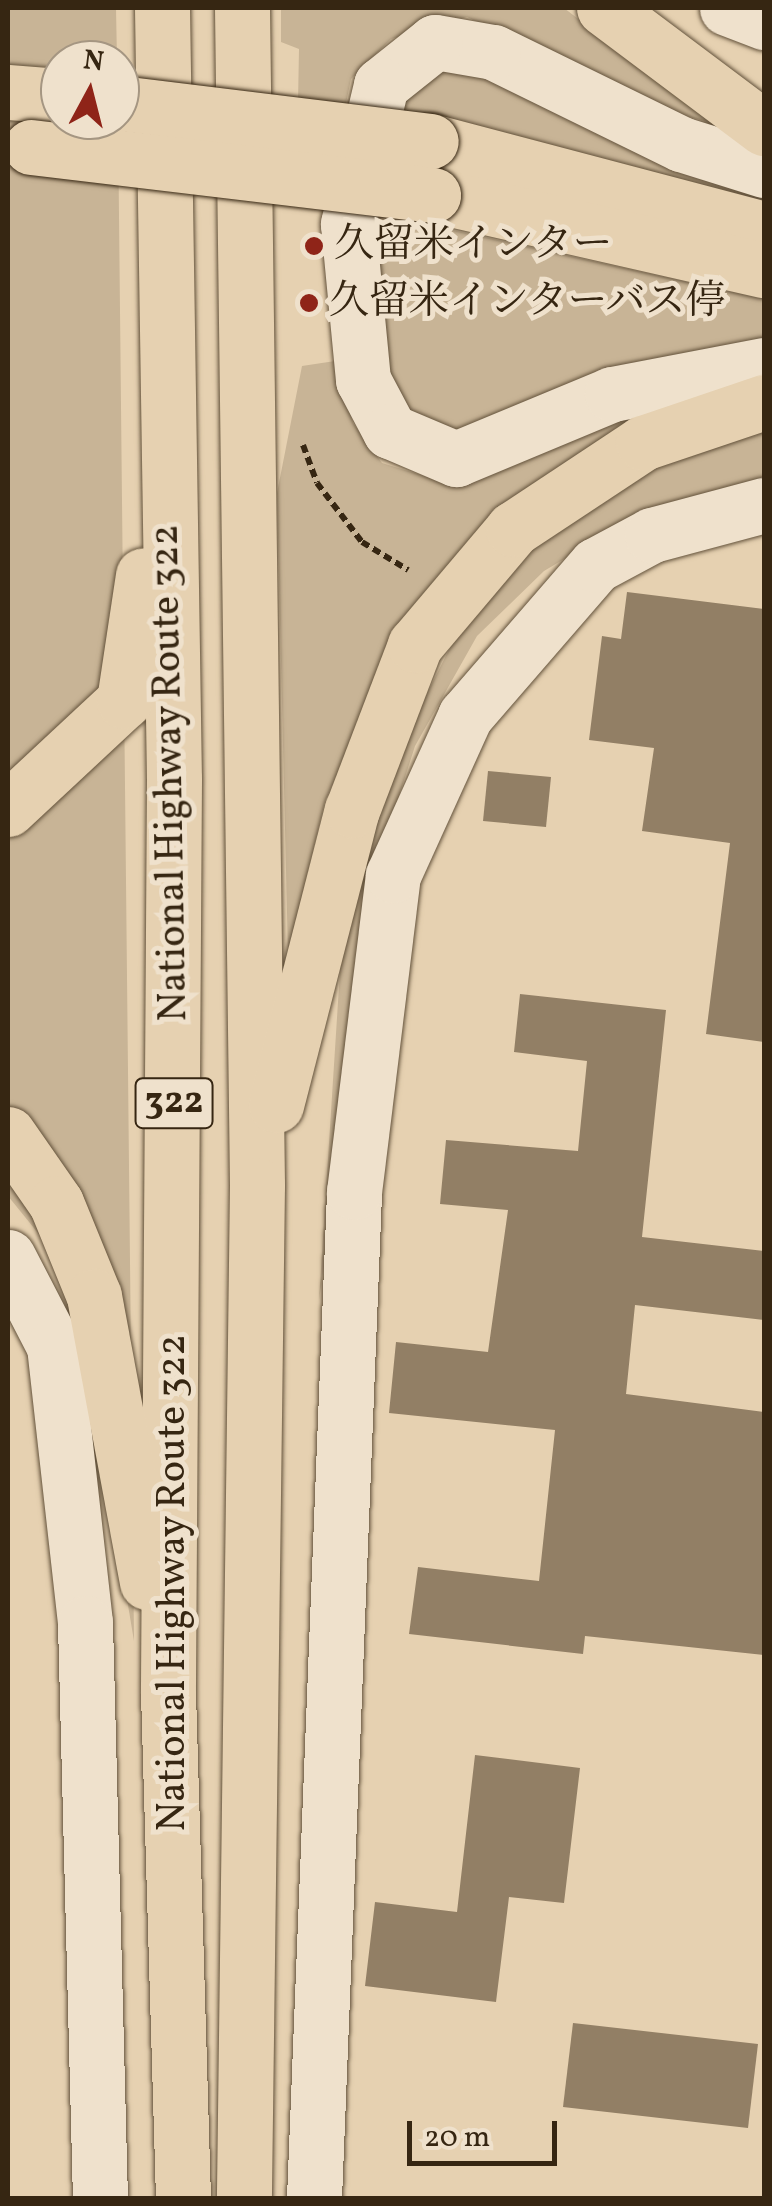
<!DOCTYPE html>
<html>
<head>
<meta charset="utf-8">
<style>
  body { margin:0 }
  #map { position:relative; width:772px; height:2206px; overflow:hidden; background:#e6d1b1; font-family:Vollkorn,"Noto Serif JP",serif }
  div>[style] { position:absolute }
  .green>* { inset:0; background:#c8b496 }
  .building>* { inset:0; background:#927f65 }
  .path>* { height:6px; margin-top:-3px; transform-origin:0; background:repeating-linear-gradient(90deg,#362612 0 8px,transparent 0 13px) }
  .roads { filter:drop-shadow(0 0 2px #62513a) drop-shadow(0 0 2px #62513a) }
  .minor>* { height:55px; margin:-27.5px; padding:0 27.5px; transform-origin:27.5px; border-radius:27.5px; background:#efe1cc }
  .highway>* { height:55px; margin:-27.5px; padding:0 27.5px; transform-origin:27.5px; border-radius:27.5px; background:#e6d1b1 }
  .bridges { filter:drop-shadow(0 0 2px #362612) drop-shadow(0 0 2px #362612) }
  .highway-bridge>* { height:55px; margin:-27.5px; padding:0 27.5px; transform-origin:27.5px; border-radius:27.5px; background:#e6d1b1 }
  .dots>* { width:28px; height:28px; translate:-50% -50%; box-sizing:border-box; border:5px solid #efe1cc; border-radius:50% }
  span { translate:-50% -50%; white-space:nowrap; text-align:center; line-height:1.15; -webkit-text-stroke:10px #efe1cc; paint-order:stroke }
  .shield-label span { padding:2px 8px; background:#efe1cc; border:2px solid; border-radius:8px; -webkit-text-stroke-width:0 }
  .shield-label { font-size:38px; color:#362612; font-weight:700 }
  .poi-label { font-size:40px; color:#362612 }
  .left { translate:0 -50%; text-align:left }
  .street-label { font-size:40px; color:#362612 }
  .frame { position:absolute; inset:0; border:10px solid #362612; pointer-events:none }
  .north { position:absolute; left:40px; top:40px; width:100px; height:100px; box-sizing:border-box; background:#efe1cc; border:2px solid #a59682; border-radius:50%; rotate:7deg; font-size:28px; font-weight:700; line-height:40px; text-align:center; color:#362612 }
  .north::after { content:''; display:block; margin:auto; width:35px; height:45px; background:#8f2418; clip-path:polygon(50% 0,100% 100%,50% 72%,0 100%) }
  .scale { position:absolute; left:407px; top:2121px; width:150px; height:45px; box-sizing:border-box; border:5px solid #362612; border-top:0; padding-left:12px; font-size:30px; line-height:35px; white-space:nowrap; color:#362612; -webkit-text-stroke:8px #efe1cc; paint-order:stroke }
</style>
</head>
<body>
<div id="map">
  <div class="green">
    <div style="clip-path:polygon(8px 8px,116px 8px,117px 60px,60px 60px,60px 120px,118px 120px,134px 1641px,92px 1390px,59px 1259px,8px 1196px)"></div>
    <div style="clip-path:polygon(281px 8px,564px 8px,713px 123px,658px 109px,467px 17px,391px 39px,351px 79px,345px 108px,298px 102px,299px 49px,281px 42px)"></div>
    <div style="clip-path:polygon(449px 64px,764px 187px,764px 210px,387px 115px)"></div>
    <div style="clip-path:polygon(375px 213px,764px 299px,764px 350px,454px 438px,400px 417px,380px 379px)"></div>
    <div style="clip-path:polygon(335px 361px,353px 423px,382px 463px,457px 486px,616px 413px,726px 383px,618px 432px,384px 672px,325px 801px,288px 954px,277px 493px,302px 366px)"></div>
    <div style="clip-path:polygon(764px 425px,764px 479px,596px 540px,544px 571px,477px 636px,415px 746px,389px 827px,319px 1300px,344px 908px,396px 755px,464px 620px,516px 562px,623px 477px)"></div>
  </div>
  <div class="building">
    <div style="clip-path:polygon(627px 592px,764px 609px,764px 1042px,706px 1034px,730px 843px,642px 831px,654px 748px,589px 740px,602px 636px,621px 639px)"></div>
    <div style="clip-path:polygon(488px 771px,551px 777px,546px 827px,483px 821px)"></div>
    <div style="clip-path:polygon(520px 994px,666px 1010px,642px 1237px,764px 1251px,764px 1320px,635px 1305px,626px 1394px,764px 1412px,764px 1655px,585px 1636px,583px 1654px,409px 1634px,418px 1567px,539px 1581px,555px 1430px,389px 1413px,396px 1342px,488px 1352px,508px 1210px,440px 1204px,446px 1140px,578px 1151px,587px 1061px,514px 1052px)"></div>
    <div style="clip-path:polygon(475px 1755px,580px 1768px,564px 1903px,509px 1897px,496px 2002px,365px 1986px,375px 1902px,457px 1912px)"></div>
    <div style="clip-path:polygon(573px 2023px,758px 2044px,748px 2128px,563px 2107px)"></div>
  </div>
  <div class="path">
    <div style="left:303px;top:445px;width:40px;rotate:69.8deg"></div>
    <div style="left:317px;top:483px;width:74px;rotate:52.7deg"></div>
    <div style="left:362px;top:542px;width:54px;rotate:31.3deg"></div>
  </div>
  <div class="roads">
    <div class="minor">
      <div style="left:727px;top:8px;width:40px;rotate:21deg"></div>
      <div style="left:764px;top:170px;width:87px;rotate:-162.6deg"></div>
      <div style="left:681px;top:144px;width:209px;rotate:-153.9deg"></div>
      <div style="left:493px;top:52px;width:59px;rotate:-170.2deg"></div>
      <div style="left:435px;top:42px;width:69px;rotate:141.5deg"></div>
      <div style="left:381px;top:85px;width:143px;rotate:103.4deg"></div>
      <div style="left:348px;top:224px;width:157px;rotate:84.5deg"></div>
      <div style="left:363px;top:380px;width:58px;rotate:62.1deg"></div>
      <div style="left:390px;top:431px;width:72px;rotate:23deg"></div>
      <div style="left:456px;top:459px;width:169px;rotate:-22.6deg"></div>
      <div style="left:612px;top:394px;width:155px;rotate:-10.8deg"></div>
      <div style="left:8px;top:1257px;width:100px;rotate:62.7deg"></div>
      <div style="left:54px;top:1346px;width:279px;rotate:83.6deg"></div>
      <div style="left:85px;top:1623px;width:575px;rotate:88.51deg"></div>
      <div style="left:314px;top:2198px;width:1007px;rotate:-87.72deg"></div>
      <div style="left:354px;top:1192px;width:319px;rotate:-83deg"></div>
      <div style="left:393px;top:875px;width:175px;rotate:-65.6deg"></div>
      <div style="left:465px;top:716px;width:200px;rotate:-49.1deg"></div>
      <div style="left:596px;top:565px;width:64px;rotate:-28.2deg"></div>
      <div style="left:652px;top:535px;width:116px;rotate:-15deg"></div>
    </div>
    <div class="highway">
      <div style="left:162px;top:8px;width:771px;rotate:89.11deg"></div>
      <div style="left:174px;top:779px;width:914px;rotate:90.38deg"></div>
      <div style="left:168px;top:1693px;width:505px;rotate:88.3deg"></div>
      <div style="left:242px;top:8px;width:1177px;rotate:89.27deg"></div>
      <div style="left:257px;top:1185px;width:1013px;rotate:90.74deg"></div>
      <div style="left:604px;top:8px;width:200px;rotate:36.9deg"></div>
      <div style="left:8px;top:92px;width:52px;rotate:4.4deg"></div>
      <div style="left:431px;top:141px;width:344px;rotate:14.8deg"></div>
      <div style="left:433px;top:195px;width:339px;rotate:12.8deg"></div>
      <div style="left:8px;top:809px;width:158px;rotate:-43deg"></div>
      <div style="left:124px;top:701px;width:127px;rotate:-81.4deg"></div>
      <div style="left:276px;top:1105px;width:305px;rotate:-75.6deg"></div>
      <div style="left:352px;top:810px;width:177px;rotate:-69.1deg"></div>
      <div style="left:415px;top:645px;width:152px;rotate:-49.8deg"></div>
      <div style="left:513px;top:529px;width:156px;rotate:-33.5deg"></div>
      <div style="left:643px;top:443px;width:128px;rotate:-18.7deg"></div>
      <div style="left:8px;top:1134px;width:84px;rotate:55.2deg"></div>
      <div style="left:56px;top:1203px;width:100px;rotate:67.8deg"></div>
      <div style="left:94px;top:1296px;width:291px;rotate:79.5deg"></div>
    </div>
  </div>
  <div class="bridges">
    <div class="highway-bridge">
      <div style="left:120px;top:103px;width:313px;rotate:7deg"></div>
      <div style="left:31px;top:147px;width:405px;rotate:6.8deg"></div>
    </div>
  </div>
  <div class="dots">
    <div style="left:314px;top:246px;background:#8f2418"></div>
    <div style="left:309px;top:303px;background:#8f2418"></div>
  </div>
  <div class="shield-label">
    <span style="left:174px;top:1103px">322</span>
  </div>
  <div class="poi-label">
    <span class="left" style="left:334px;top:246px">久留米インター</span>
    <span class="left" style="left:329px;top:303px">久留米インターバス停</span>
  </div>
  <div class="street-label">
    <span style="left:171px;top:773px;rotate:-91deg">National Highway Route 322</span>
    <span style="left:174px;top:1583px;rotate:-90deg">National Highway Route 322</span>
  </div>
  <div class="frame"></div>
  <div class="north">N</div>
  <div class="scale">20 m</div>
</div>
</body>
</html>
